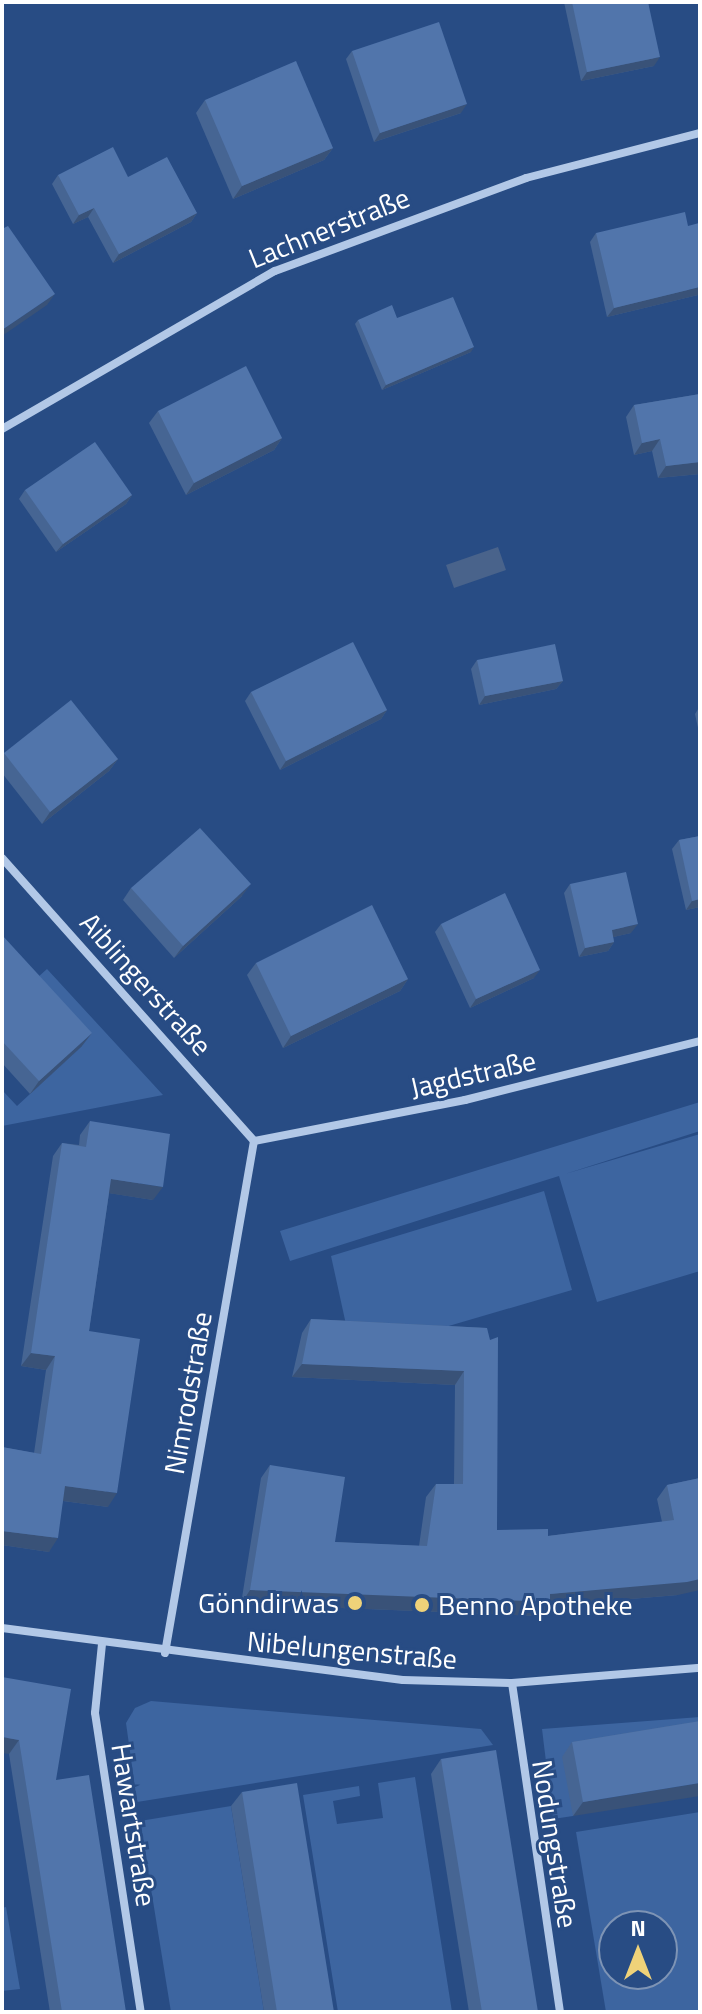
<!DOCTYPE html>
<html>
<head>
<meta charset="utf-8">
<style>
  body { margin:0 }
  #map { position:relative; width:702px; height:2014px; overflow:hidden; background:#284c84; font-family:"Titillium Web",sans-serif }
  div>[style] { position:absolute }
  .green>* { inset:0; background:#3d65a0 }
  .water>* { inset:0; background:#49638b }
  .street>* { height:8px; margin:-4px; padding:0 4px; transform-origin:4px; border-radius:4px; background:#b2c8e7 }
  .wall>* { inset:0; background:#466593 }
  .shaded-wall>* { inset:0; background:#395278 }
  .building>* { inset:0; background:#5175ab }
  .dots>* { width:22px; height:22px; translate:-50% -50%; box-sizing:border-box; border:4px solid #284c84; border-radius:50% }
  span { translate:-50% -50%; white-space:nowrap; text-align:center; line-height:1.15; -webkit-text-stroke:6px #284c84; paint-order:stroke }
  .street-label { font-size:28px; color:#fff }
  .poi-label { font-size:28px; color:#fff }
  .right { translate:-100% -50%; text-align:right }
  .left { translate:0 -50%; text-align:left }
  .frame { position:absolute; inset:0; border:4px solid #fff; pointer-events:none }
  .north { position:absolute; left:598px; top:1910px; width:80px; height:80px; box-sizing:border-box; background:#284c84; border:2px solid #7e94b5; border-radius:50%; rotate:0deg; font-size:22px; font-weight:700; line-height:32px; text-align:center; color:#fff }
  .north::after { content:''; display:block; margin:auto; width:28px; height:36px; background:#efd279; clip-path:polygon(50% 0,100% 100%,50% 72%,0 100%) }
</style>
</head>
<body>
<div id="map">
  <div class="green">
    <div style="clip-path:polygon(47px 969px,163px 1095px,2px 1126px,2px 1090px,17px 1106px,82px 1046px,28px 986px)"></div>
    <div style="clip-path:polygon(700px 1102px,700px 1131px,565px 1174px,700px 1134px,700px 1271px,597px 1302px,559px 1176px,290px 1261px,280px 1231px)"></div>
    <div style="clip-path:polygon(544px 1191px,572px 1290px,435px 1330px,347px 1329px,331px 1256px)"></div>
    <div style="clip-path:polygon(151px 1701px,481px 1729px,493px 1745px,137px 1802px,126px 1723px,135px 1708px)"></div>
    <div style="clip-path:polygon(700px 1717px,700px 1734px,573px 1816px,553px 1819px,542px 1729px)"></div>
    <div style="clip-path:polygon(415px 1777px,452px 2012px,338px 2012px,303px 1795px,359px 1786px,360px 1796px,333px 1801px,337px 1824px,383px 1818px,378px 1783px)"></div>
    <div style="clip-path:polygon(231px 1806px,264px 2012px,171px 2012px,140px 1821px)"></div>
    <div style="clip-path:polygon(evenodd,700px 1812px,700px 2012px,606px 2012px,576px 1832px,700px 1812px,614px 1926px,662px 1926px,662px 1974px,614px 1974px,614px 1926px)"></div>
    <div style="clip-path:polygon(6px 1907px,20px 1989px,2px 1991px,2px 1908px)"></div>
  </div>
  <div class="water">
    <div style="clip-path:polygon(498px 547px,506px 570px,454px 588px,446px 565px)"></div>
  </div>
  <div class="street">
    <div style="left:2px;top:429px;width:315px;rotate:-30.1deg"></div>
    <div style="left:275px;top:271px;width:268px;rotate:-20.3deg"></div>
    <div style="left:526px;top:178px;width:180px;rotate:-14.5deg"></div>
    <div style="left:2px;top:858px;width:379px;rotate:48.3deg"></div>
    <div style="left:254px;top:1141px;width:215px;rotate:-11deg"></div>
    <div style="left:465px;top:1100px;width:242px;rotate:-14.1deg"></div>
    <div style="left:2px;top:1628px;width:404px;rotate:7.4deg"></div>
    <div style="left:403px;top:1680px;width:109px;rotate:1.6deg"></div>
    <div style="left:512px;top:1683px;width:189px;rotate:-4.6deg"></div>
    <div style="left:102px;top:1644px;width:69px;rotate:95.8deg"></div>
    <div style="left:95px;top:1713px;width:303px;rotate:81.3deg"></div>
    <div style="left:165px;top:1653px;width:520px;rotate:-80.14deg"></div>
    <div style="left:512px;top:1683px;width:332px;rotate:81.7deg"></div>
  </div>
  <div class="wall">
    <div style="clip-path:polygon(564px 2px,648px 2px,654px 66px,581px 81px)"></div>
    <div style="clip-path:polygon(352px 51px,461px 113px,374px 142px,346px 59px)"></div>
    <div style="clip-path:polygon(205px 100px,333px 148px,324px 160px,233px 199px,196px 113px)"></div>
    <div style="clip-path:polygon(58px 175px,128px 177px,197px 213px,191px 222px,113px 263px,88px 217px,73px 224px,52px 184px)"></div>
    <div style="clip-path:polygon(596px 233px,698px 295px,607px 317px,590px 242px)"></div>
    <div style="clip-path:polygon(397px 318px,471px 352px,382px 390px,355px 324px,358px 320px)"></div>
    <div style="clip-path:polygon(700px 394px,700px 474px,658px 478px,652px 451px,634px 455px,626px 417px,634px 405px)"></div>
    <div style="clip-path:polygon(158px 411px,282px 438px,274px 450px,186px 495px,149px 423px)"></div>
    <div style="clip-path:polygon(25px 490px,132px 495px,126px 504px,56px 552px,19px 499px)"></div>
    <div style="clip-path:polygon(477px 660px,563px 681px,556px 689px,479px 705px,471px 669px)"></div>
    <div style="clip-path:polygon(251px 692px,387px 710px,381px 719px,280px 770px,245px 701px)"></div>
    <div style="clip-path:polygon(700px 706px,700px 737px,695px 714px)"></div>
    <div style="clip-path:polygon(4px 753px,118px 759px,109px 771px,42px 824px,2px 773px,2px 755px)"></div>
    <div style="clip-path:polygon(700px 836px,700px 907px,686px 910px,672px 849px,679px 840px)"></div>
    <div style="clip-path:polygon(570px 884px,631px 933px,613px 937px,614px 942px,608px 951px,579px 957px,564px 893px)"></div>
    <div style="clip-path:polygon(131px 888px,242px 896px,174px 958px,123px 900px)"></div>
    <div style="clip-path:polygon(441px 924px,534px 978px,470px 1008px,435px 932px)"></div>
    <div style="clip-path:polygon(2px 935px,82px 1046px,30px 1094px,2px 1063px)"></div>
    <div style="clip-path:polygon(256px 963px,408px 979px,400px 991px,283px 1048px,247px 975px)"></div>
    <div style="clip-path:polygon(90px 1121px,153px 1200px,109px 1193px,89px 1331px,108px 1507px,63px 1501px,49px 1552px,2px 1545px,2px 1447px,34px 1453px,46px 1370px,21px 1366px,53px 1156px,62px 1143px,79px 1145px,80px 1135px)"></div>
    <div style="clip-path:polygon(311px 1319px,487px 1328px,497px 1530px,548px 1536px,662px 1522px,657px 1499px,667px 1485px,700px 1478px,678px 1595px,547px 1606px,540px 1616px,241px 1604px,261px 1478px,270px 1465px,335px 1542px,419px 1546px,426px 1497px,436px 1484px,454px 1484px,455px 1385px,292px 1377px,302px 1333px)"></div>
    <div style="clip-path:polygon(2px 1677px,56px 1780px,126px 2012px,50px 2012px,9px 1754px)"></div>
    <div style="clip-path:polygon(700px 1721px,573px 1816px,562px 1757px,572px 1742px)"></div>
    <div style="clip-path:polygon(441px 1759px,538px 2012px,469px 2012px,431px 1774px)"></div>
    <div style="clip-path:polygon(242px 1792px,334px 2012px,264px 2012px,231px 1806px)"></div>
  </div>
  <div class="shaded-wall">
    <div style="clip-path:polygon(660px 57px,654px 66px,581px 81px,587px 72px)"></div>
    <div style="clip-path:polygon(467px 104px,461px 113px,374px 142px,380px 133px)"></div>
    <div style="clip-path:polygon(333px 148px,324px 160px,233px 199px,242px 186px)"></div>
    <div style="clip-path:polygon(94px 208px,88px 217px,73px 224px,79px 215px)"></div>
    <div style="clip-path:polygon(197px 213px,191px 222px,113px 263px,119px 254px)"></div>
    <div style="clip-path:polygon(700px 287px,700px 292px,698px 295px,607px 317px,614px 308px)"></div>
    <div style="clip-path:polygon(55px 294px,47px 305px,2px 336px,2px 330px)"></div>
    <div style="clip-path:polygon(474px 347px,471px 352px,382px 390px,386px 385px)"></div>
    <div style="clip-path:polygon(282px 438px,274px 450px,186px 495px,194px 483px)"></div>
    <div style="clip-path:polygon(660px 439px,652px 451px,634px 455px,642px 443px)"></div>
    <div style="clip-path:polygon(700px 462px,700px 474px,658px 478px,666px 466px)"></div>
    <div style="clip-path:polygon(132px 495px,126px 504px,56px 552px,63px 544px)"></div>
    <div style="clip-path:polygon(563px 681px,556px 689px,479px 705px,485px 696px)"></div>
    <div style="clip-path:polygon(387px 710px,381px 719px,280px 770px,286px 761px)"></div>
    <div style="clip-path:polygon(118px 759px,109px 771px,42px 824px,50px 812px)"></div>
    <div style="clip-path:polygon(251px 884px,242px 896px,174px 958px,183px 946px)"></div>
    <div style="clip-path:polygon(700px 899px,700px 907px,686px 910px,692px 901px)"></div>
    <div style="clip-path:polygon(638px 924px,631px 933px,605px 939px,612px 930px)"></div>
    <div style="clip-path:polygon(614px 942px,608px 951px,579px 957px,585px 948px)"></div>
    <div style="clip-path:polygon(540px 970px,534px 978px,470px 1008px,476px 999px)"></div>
    <div style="clip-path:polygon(408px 979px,400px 991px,283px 1048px,291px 1036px)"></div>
    <div style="clip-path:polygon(92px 1033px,82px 1046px,30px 1094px,39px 1081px)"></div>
    <div style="clip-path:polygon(111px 1179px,163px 1187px,153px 1200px,101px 1192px)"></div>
    <div style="clip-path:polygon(31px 1353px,55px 1356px,46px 1370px,21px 1366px)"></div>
    <div style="clip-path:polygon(302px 1364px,464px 1371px,455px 1385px,292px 1377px)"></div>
    <div style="clip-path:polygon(65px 1486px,117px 1493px,108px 1507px,56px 1500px)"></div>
    <div style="clip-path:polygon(2px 1531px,58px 1538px,49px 1552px,2px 1545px)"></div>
    <div style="clip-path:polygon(700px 1579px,700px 1590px,678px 1595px,547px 1606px,540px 1616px,241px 1604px,250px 1590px,550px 1594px)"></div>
    <div style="clip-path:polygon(2px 1737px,19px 1740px,9px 1754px,2px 1753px)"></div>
    <div style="clip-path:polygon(700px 1783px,700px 1796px,573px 1816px,583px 1802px)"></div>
  </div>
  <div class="building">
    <div style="clip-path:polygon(572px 2px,648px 2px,660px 57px,587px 72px)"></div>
    <div style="clip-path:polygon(439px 22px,467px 104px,380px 133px,352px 51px)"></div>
    <div style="clip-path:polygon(296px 61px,333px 148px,242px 186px,205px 100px)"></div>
    <div style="clip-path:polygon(113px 147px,128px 177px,167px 157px,197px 213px,119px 254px,94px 208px,79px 215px,58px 175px)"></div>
    <div style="clip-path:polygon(685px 212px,688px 226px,699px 223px,700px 227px,700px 287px,614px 308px,596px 233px)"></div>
    <div style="clip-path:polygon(8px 226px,55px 294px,2px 330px,2px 229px)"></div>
    <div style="clip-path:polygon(453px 297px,474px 347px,386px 385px,358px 320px,392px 305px,397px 318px)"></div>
    <div style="clip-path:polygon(246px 366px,282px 438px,194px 483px,158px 411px)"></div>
    <div style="clip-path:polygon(700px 394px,700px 462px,666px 466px,660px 439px,642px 443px,634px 405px)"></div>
    <div style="clip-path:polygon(95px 442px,132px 495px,63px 544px,25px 490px)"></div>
    <div style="clip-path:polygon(353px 642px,387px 710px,286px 761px,251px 692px)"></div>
    <div style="clip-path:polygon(555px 644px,563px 681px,485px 696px,477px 660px)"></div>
    <div style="clip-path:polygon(71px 700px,118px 759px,50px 812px,4px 753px)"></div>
    <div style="clip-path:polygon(200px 828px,251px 884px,183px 946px,131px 888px)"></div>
    <div style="clip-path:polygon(700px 836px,700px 899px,692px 901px,679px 840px)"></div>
    <div style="clip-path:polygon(626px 872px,638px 924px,612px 930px,614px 942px,585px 948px,570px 884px)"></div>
    <div style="clip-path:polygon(505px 893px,540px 970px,476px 999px,441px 924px)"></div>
    <div style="clip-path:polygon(372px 905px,408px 979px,291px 1036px,256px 963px)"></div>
    <div style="clip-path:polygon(2px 935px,92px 1033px,39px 1081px,2px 1041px)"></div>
    <div style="clip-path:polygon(90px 1121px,170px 1134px,163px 1187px,111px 1179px,89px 1331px,140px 1339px,117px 1493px,65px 1486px,58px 1538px,2px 1531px,2px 1447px,41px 1454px,55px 1356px,31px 1353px,62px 1143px,86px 1147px)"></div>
    <div style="clip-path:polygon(311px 1319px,487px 1328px,490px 1340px,498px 1337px,497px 1530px,548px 1529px,548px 1536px,674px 1520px,667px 1485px,700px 1478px,700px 1579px,687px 1582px,550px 1594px,550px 1602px,250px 1590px,270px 1465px,345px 1477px,335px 1542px,427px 1546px,436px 1484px,463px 1484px,464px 1371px,302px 1364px)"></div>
    <div style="clip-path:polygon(2px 1677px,71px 1689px,56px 1780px,89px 1775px,126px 2012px,62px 2012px,19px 1740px,2px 1737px)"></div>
    <div style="clip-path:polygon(700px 1721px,700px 1783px,583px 1802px,572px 1742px)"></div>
    <div style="clip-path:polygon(496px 1750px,538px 2012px,482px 2012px,441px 1759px)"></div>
    <div style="clip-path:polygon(297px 1783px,334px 2012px,277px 2012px,242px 1792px)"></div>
  </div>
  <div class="dots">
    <div style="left:355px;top:1603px;background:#efd279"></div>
    <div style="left:422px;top:1605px;background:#efd279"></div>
  </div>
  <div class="street-label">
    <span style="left:329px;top:228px;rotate:-22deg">Lachnerstraße</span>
    <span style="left:146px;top:984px;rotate:48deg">Aiblingerstraße</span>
    <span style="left:473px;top:1074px;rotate:-13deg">Jagdstraße</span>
    <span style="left:188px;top:1393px;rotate:-80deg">Nimrodstraße</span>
    <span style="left:352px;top:1650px;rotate:5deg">Nibelungenstraße</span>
    <span style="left:134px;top:1825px;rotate:81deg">Hawartstraße</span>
    <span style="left:555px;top:1844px;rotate:81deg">Nodungstraße</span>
  </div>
  <div class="poi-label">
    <span class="right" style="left:339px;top:1603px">Gönndirwas</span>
    <span class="left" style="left:438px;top:1605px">Benno Apotheke</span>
  </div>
  <div class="frame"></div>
  <div class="north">N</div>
</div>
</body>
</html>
